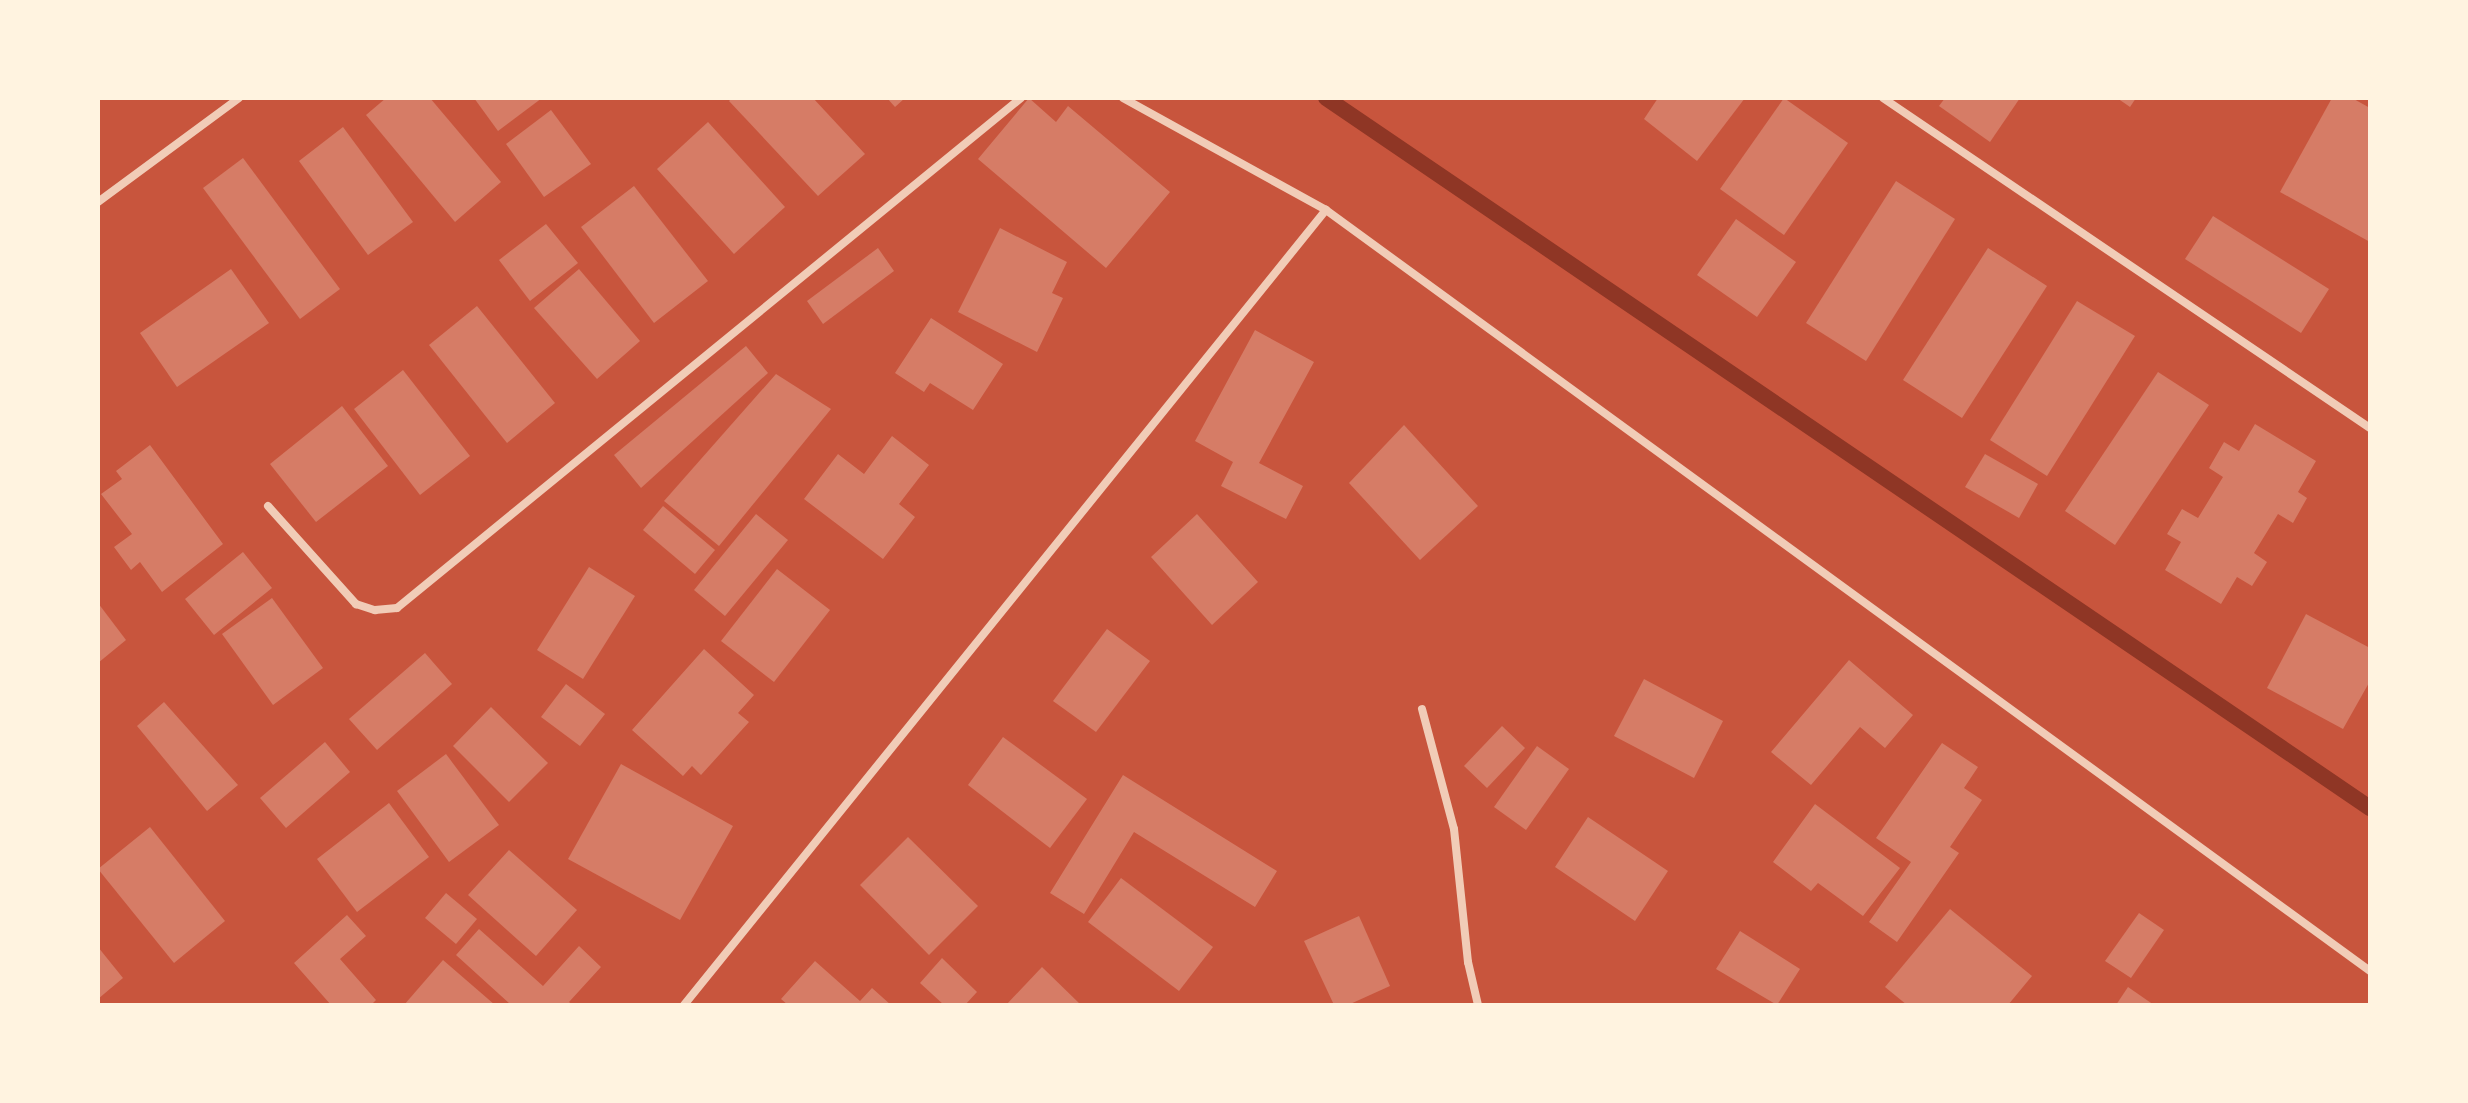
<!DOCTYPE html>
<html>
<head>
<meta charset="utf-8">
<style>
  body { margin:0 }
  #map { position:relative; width:2468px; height:1103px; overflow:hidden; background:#c8553d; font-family:"Archivo Narrow",sans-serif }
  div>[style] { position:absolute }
  .stream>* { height:16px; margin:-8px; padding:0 8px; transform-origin:8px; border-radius:8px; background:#8f3625 }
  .building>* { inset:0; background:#d67c66 }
  .minor>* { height:8px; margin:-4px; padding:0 4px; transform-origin:4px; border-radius:4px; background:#f1ccb7 }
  span { translate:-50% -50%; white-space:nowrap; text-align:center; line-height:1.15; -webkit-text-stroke:8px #fff3e0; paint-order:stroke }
  .frame { position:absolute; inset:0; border:100px solid #fff3e0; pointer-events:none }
</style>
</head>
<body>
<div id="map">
  <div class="stream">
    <div style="left:1326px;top:98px;width:1263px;rotate:34.22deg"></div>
  </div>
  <div class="building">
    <div style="clip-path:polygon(386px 98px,430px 98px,501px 182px,455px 222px,366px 115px)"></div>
    <div style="clip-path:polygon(474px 98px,542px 98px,498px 131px)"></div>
    <div style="clip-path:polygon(732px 98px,813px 98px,865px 154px,818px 196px,729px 101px)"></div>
    <div style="clip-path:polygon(887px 98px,905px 98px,895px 107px)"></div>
    <div style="clip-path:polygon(1029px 98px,1056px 122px,1068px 106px,1170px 192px,1106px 268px,978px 159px)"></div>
    <div style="clip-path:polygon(1658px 98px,1745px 98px,1697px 161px,1644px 119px)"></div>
    <div style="clip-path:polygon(1784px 98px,1848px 143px,1784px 235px,1720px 189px)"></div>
    <div style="clip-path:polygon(1945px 98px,2020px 98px,1990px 142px,1939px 106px)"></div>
    <div style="clip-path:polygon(2117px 98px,2136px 98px,2130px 107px)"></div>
    <div style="clip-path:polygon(2332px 98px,2352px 98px,2370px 108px,2370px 242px,2280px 192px)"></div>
    <div style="clip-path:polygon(551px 110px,591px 164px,544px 197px,506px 144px)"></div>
    <div style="clip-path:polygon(708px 122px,785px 207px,734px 254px,657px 169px)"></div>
    <div style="clip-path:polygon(343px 127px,413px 222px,368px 255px,299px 161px)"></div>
    <div style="clip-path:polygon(243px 158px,340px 289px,300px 319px,203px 188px)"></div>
    <div style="clip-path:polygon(1896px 181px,1955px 219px,1866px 361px,1806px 323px)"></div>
    <div style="clip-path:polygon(634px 186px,708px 281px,654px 323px,581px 227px)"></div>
    <div style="clip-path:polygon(2213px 216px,2329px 289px,2301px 333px,2185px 259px)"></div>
    <div style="clip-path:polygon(1736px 219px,1796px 262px,1757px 317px,1697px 275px)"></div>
    <div style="clip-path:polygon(546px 224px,578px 263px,530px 301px,499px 260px)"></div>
    <div style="clip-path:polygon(1000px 228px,1067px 262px,1052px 293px,1063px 298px,1037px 352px,958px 312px)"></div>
    <div style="clip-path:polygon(878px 248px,894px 271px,823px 324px,807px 301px)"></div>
    <div style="clip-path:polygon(1988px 248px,2047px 286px,1962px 418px,1903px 380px)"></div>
    <div style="clip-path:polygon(231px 269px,269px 323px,177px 387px,140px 333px)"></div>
    <div style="clip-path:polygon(579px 269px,640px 341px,597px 379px,534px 308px)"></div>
    <div style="clip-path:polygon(2077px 301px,2135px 336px,2047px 476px,1990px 440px)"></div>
    <div style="clip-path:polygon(477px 306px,555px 403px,507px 443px,429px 345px)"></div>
    <div style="clip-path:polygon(931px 318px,1003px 364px,973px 410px,930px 383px,924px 392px,895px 373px)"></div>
    <div style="clip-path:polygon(1255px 330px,1314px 362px,1259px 463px,1303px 486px,1286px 519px,1221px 486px,1233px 462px,1195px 441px)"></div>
    <div style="clip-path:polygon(746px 346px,768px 373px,641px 488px,614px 455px)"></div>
    <div style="clip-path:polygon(403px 370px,470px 456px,420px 495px,354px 409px)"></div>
    <div style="clip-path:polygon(2158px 372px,2209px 405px,2115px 545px,2065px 511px)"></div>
    <div style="clip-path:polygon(776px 374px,831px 409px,719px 546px,664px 501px)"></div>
    <div style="clip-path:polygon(342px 406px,388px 466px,316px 522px,270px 464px)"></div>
    <div style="clip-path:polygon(2255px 424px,2316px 461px,2298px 492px,2307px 498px,2293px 523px,2278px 514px,2254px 553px,2267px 562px,2252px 586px,2237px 577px,2221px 604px,2165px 570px,2181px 542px,2167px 534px,2182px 509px,2198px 518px,2223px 477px,2209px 468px,2224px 442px,2239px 451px)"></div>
    <div style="clip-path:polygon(1404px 425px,1478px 506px,1420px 560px,1349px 483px)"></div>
    <div style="clip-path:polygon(892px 436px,929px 465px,899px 504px,915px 517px,883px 559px,804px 499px,838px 454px,864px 474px)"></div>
    <div style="clip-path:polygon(150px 445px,223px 544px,162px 592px,140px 562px,131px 570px,114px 547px,132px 534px,101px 494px,122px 479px,116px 471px)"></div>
    <div style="clip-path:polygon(1985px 454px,2038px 484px,2019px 518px,1965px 487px)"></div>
    <div style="clip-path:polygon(663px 506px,715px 550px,695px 574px,643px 530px)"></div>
    <div style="clip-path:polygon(756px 514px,788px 540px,725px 616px,694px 590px)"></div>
    <div style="clip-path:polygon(1197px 514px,1258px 582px,1212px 625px,1151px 557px)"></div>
    <div style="clip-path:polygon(243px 552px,272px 588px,214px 635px,185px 599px)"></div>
    <div style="clip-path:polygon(589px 567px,635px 596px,583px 679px,537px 650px)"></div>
    <div style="clip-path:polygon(777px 569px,830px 610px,774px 682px,721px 641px)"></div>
    <div style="clip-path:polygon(272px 598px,323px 668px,273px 705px,222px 634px)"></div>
    <div style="clip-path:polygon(98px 603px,126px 640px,98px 663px)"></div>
    <div style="clip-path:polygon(2306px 614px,2370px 648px,2370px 681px,2343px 729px,2267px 688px)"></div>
    <div style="clip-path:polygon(1107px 629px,1150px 661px,1096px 732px,1053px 701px)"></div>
    <div style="clip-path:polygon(704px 649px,754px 695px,738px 713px,749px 722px,701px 775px,692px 766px,683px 776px,632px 730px)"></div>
    <div style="clip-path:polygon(425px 653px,452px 684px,377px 750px,349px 719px)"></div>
    <div style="clip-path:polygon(1849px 660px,1913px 715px,1885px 748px,1860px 727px,1811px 785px,1771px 752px)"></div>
    <div style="clip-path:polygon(1644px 679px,1723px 721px,1694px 778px,1614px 736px)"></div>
    <div style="clip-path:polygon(566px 684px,605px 714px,580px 746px,541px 717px)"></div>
    <div style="clip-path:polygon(164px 702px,238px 785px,207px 811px,137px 726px)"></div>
    <div style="clip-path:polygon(491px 707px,548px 763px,509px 802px,453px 746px)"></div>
    <div style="clip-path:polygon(1502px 726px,1525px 748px,1487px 788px,1464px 766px)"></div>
    <div style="clip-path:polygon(1003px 737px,1087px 799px,1050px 848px,968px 785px)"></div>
    <div style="clip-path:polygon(325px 742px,350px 772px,286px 828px,260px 798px)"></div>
    <div style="clip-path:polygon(1942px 743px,1978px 767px,1964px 788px,1982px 800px,1950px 847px,1959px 853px,1897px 942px,1869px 922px,1911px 862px,1876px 838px)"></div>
    <div style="clip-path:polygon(1537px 746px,1569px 769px,1526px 830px,1494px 807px)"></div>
    <div style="clip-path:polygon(446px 754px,499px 825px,449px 862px,397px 791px)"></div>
    <div style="clip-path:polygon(621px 764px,733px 826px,680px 920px,568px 859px)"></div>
    <div style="clip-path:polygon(1123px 775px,1277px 871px,1255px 907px,1134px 832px,1084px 914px,1050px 893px)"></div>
    <div style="clip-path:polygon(389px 803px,429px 857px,357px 912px,317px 859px)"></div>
    <div style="clip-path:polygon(1815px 804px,1900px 868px,1863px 916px,1818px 883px,1811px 891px,1773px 862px)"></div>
    <div style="clip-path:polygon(1588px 817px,1668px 871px,1635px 921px,1555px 867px)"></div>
    <div style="clip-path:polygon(150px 827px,225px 921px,174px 963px,98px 869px)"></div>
    <div style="clip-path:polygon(908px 837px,978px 906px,929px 955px,860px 885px)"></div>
    <div style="clip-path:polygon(509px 850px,577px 910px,536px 956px,468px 895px)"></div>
    <div style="clip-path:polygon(1121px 878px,1213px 947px,1179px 991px,1088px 922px)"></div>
    <div style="clip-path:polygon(446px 893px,477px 919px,456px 944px,425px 918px)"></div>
    <div style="clip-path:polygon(1950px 909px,2032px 976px,2008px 1005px,1907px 1005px,1885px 987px)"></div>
    <div style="clip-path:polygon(2139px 913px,2164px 930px,2131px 978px,2105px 961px)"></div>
    <div style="clip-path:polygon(347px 915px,366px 936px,340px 959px,376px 1000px,371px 1005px,331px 1005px,294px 963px)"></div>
    <div style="clip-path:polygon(1359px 916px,1390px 986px,1348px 1005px,1334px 1005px,1304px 941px)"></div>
    <div style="clip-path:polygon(479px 929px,543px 986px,579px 946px,601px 967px,569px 1002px,573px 1005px,511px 1005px,456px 955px)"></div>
    <div style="clip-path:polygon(1740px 931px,1800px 969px,1777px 1005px,1716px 969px)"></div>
    <div style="clip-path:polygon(98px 947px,123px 978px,98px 999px)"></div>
    <div style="clip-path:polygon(942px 958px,977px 992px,965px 1005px,944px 1005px,920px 983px)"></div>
    <div style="clip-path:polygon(443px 960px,495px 1005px,404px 1005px)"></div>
    <div style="clip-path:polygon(815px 961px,860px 1001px,872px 988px,891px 1005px,788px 1005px,781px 999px)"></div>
    <div style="clip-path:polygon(1042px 967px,1081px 1005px,1006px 1005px)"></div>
    <div style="clip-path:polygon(2128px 987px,2154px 1005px,2116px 1005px)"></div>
  </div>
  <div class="minor">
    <div style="left:1123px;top:98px;width:232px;rotate:28.9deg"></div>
    <div style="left:1326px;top:210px;width:1292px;rotate:36.09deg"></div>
    <div style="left:1883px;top:98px;width:588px;rotate:34.12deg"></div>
    <div style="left:98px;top:202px;width:175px;rotate:-36.4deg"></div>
    <div style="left:268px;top:506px;width:132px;rotate:48.1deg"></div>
    <div style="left:356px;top:604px;width:20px;rotate:18deg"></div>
    <div style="left:375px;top:610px;width:22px;rotate:-5deg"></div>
    <div style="left:397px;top:608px;width:806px;rotate:-39.26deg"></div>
    <div style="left:1422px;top:709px;width:124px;rotate:75.1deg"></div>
    <div style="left:1454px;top:829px;width:134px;rotate:84deg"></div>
    <div style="left:1468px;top:962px;width:44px;rotate:76.9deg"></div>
    <div style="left:684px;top:1005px;width:1022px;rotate:-51.08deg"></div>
  </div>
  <div class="frame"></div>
</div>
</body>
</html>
